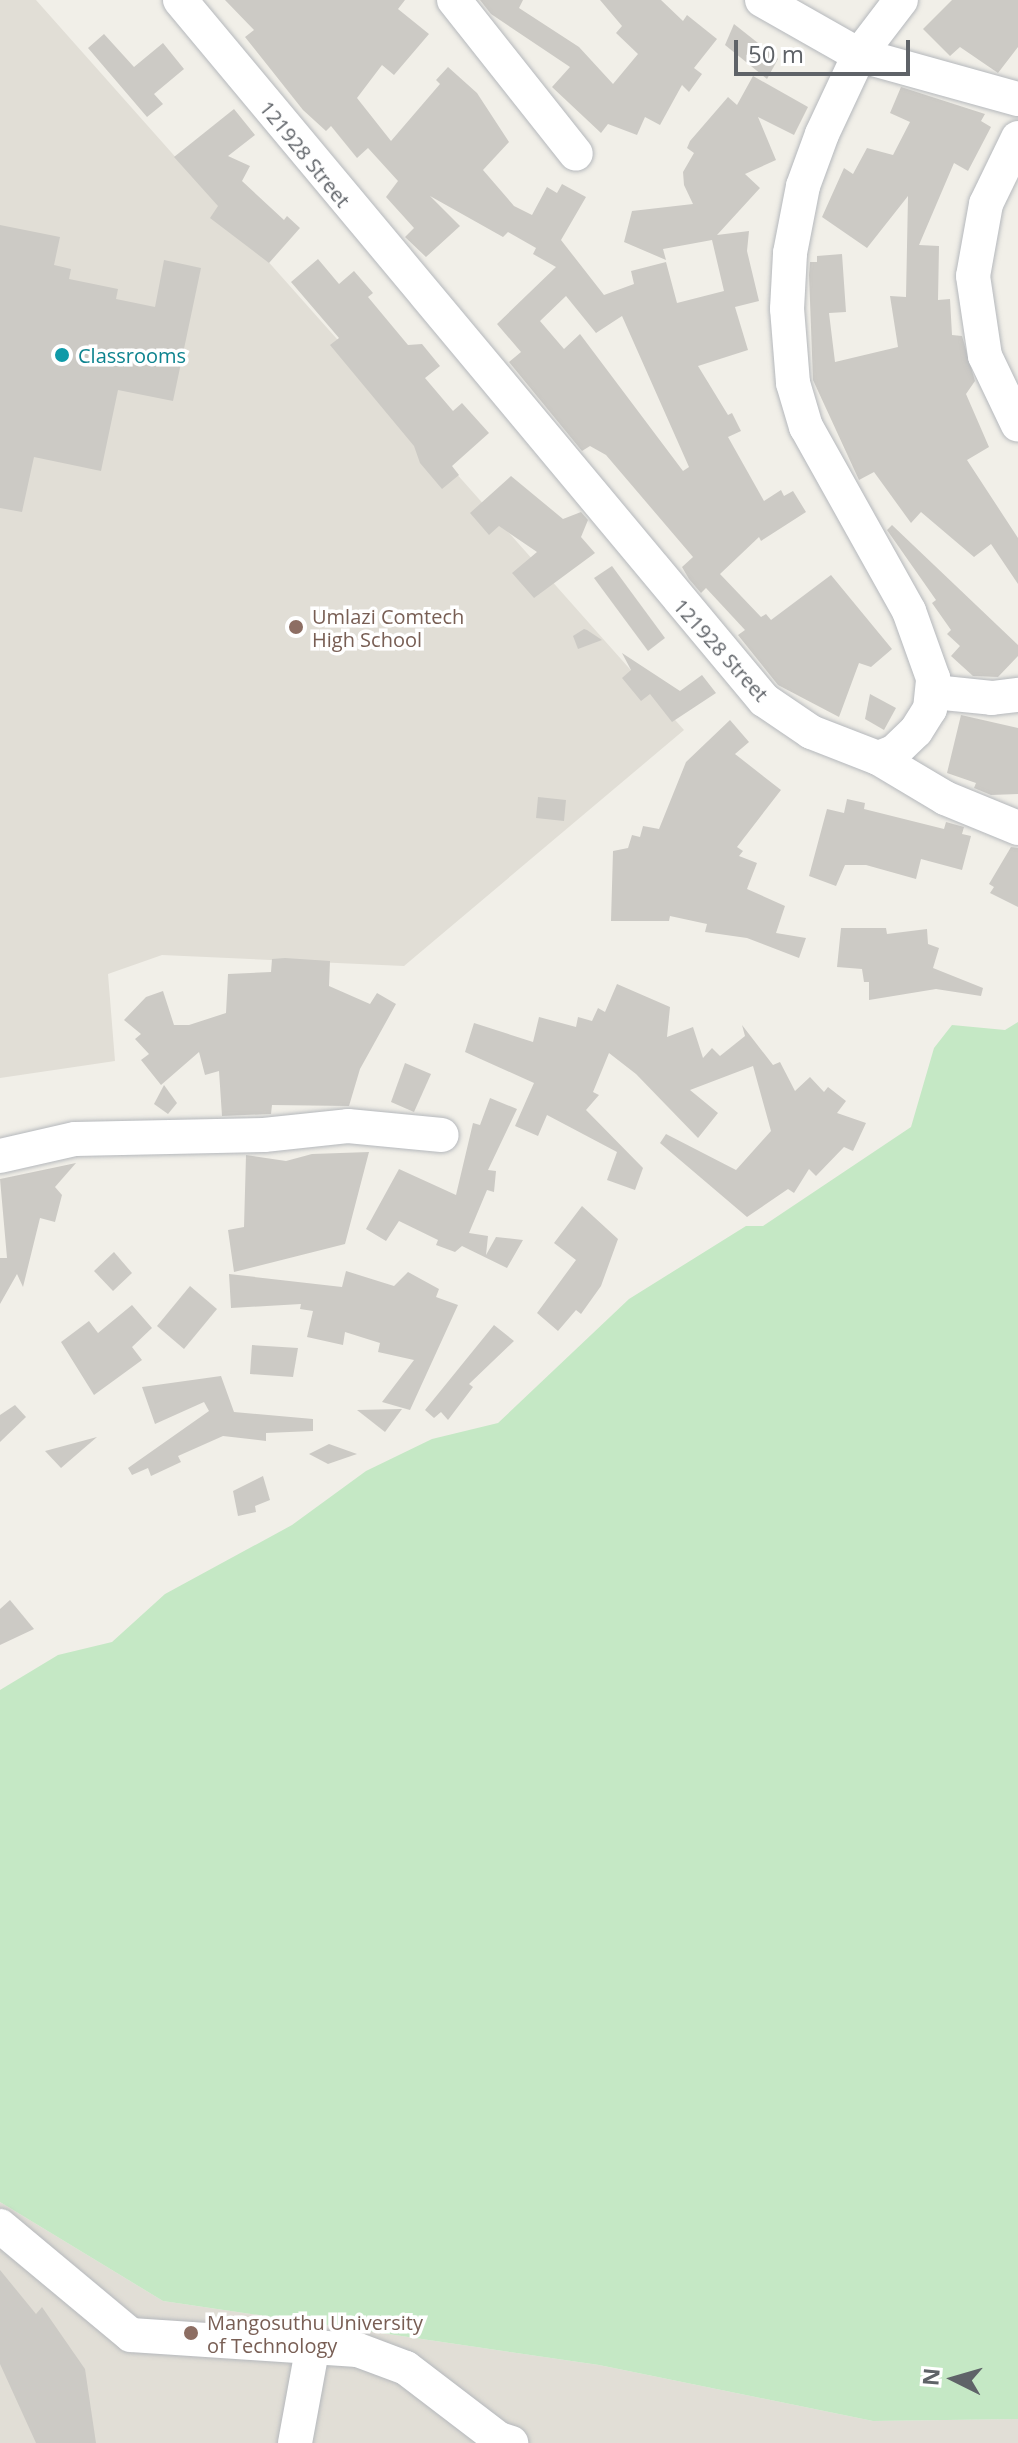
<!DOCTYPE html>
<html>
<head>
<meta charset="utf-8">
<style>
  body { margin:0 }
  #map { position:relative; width:1018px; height:2443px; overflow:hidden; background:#f1efe8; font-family:"Open Sans",sans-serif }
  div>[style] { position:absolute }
  .education>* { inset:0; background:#e1ded6 }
  .green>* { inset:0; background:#c5e8c5 }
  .building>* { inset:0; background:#cccac5 }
  .roads { filter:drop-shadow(0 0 2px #b5b8bc) drop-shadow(0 0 2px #b5b8bc) }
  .minor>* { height:34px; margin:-17px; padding:0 17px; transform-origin:17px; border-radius:17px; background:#fff }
  .dots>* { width:22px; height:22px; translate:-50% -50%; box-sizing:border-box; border:4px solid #fff; border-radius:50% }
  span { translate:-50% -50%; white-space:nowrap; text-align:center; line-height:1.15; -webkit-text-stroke:7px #fff; paint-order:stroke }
  .street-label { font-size:20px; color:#5f6368 }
  .culture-label { font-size:20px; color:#0d838f }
  .left { translate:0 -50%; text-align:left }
  .education-label { font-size:20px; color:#785e54 }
  .north { position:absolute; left:914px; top:2339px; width:80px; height:80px; -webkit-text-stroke:6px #fff; paint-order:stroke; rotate:275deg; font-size:22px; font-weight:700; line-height:32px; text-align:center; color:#5f6368 }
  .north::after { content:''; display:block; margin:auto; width:28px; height:36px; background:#5f6368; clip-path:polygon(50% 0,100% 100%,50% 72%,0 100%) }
  .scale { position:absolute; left:734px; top:40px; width:176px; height:36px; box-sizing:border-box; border:4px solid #5f6368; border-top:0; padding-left:10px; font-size:24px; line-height:28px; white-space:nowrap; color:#5f6368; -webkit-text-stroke:6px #fff; paint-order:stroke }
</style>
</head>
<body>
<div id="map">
  <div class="education">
    <div style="clip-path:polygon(0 0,36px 0,684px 730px,404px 966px,162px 955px,108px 974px,115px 1061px,0 1078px)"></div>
    <div style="clip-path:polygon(0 2202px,163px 2301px,599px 2365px,873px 2421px,1018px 2419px,1018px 2443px,0 2443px)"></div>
  </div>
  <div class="green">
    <div style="clip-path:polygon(1018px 1022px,1018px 2419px,873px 2421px,599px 2365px,163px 2301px,0 2202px,0 1690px,58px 1655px,112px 1642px,165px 1594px,292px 1525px,366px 1471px,432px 1439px,498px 1423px,629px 1299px,746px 1226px,763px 1226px,911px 1127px,934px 1048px,952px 1025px,1005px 1030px)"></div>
  </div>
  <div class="building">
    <div style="clip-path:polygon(evenodd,225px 0,405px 0,398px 9px,429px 34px,394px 75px,382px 65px,357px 98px,391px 141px,440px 84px,436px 80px,448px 67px,477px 93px,509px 142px,483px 170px,514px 206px,532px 215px,547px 187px,557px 193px,562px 184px,586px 197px,561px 240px,604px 295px,634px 284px,631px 271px,666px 262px,677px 303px,724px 291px,712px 240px,663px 249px,666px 260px,624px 242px,632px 211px,693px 204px,684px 185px,683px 172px,694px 153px,687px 148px,690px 141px,728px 97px,737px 105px,753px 76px,808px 107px,794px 135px,758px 117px,776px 160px,745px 174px,760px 188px,717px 235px,749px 231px,747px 251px,759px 301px,735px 307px,748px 350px,698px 366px,728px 415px,732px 413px,741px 431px,728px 437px,764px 501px,781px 490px,784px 496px,793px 491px,806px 512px,761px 541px,759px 537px,720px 574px,761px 617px,766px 614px,771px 620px,831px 575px,892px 649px,871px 667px,859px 663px,839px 717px,778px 685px,738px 635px,745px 630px,706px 588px,701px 593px,689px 579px,682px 567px,693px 557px,606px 455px,590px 446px,582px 451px,509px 362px,521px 352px,497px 324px,556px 267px,533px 254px,536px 248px,508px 232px,503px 237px,430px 196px,460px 226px,426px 257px,405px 237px,414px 228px,386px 197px,398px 181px,368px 148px,357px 158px,331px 126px,326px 131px,303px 110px,245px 37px,254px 30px,225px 0,566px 296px,596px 333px,622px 316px,689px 467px,683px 471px,580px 334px,564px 349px,540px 321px,566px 296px)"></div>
    <div style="clip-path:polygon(480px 0,523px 0,519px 8px,579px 47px,613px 84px,638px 54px,616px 33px,622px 26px,600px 0,661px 0,683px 21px,687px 15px,717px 39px,694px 68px,702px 74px,689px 92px,682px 85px,660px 125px,645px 117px,637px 135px,608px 124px,601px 133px,552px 87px,570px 67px,491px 14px)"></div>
    <div style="clip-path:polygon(952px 0,1018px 0,1018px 47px,998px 73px,960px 47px,950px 56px,923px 29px)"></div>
    <div style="clip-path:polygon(734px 24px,778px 59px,767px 79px,725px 45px)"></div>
    <div style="clip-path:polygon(104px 34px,134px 67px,163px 43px,184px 69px,154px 94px,163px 104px,147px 117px,88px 48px)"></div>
    <div style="clip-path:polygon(901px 87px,985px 114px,981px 121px,991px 127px,968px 171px,954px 163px,919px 245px,939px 246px,938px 300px,950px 299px,952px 335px,962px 336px,975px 381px,966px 394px,989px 447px,967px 460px,1018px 538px,1018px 584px,991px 544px,974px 557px,921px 512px,911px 523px,874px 472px,859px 480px,813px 380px,809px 275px,810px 262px,817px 262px,817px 256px,842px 254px,846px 312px,829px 313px,835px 362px,898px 347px,890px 296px,906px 297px,908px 196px,867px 248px,822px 217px,844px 168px,853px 174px,867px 148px,893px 155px,910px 122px,890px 113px)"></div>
    <div style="clip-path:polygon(234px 109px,255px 135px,228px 156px,250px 166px,242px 181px,284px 220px,287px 216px,300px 228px,269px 263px,210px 218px,218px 206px,174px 157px)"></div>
    <div style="clip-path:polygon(0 225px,60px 237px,54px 265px,71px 269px,69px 279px,118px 289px,116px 299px,155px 307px,164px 260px,201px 268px,173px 401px,118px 390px,101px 471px,34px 457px,22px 512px,0 508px)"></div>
    <div style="clip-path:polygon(318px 259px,339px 284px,354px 271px,373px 293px,368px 297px,408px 345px,422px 344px,440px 366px,425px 378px,453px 411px,462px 403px,489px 433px,452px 466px,459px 475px,442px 489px,420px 463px,414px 446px,330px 345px,339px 338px,291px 282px)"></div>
    <div style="clip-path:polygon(511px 476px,563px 519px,581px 512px,588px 520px,581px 537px,595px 553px,534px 598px,512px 573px,537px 552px,499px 526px,489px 535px,470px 513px)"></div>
    <div style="clip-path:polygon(892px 525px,1018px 645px,1018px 656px,998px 677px,973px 676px,951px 656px,960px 646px,947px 634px,951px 630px,932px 603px,936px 600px,887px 530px)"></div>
    <div style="clip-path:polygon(612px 566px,665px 638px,648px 651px,594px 578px)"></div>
    <div style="clip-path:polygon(584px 629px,587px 630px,602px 640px,578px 649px,573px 636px)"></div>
    <div style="clip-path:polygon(622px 653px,680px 691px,702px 675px,716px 693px,672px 722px,650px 694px,641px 701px,622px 678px,631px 670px)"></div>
    <div style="clip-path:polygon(870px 694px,896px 708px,884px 730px,865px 719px)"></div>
    <div style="clip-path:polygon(961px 715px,1018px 728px,1018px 794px,991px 795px,974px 788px,976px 783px,947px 773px)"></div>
    <div style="clip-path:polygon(730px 720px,749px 742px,735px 754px,781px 790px,737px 847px,743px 851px,739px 856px,757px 863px,747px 889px,785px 906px,776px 933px,806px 938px,799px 958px,747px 938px,705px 932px,707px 924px,670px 916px,669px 921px,611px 921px,613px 851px,628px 848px,632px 835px,640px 837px,643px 826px,659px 829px,686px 762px)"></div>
    <div style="clip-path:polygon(538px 797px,566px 800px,564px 821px,536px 818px)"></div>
    <div style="clip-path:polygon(847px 799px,865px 803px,864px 809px,944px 829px,946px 822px,964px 827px,962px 834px,971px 836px,962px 870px,921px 859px,916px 879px,866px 865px,845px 865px,836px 886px,809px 876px,827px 809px,844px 813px)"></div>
    <div style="clip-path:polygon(1011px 847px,1018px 848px,1018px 907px,990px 893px,994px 887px,989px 884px)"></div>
    <div style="clip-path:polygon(841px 928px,886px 928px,887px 934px,927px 929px,928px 944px,939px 948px,933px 968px,983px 988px,981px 996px,936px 989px,869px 1000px,869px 982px,864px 982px,862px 969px,837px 967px)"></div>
    <div style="clip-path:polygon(285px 958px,330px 961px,329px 986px,370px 1004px,377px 993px,396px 1004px,360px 1069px,349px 1106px,272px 1105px,271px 1114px,222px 1116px,219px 1071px,205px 1075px,199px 1052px,161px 1085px,141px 1060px,149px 1054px,135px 1039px,141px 1034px,124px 1020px,146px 997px,163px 991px,174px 1025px,189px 1025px,226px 1013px,228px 974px,271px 972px,272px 959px)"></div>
    <div style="clip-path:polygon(617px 984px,670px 1007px,667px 1037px,693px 1027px,703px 1058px,712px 1048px,720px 1056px,745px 1036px,742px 1025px,773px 1065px,780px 1062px,795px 1091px,810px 1077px,824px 1092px,828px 1087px,846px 1101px,837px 1113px,866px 1123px,853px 1151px,844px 1147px,816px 1176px,809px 1169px,794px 1193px,788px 1189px,747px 1217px,660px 1143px,666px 1134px,736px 1170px,771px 1131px,753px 1066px,690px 1090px,718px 1113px,698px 1138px,636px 1074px,609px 1053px,593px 1092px,599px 1095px,586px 1110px,643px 1168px,635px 1190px,607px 1180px,617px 1152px,547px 1115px,538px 1136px,515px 1126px,534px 1083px,465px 1052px,474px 1023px,533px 1042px,539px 1017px,576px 1027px,578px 1017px,592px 1021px,598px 1008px,605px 1012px)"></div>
    <div style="clip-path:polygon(405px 1063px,431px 1074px,414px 1112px,391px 1102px)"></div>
    <div style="clip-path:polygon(164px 1085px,177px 1103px,168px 1114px,154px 1104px)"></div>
    <div style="clip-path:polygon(490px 1098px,517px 1109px,488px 1170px,496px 1171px,494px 1192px,487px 1190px,469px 1233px,488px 1236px,486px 1255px,496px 1237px,523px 1240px,507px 1268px,462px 1246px,455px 1252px,436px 1245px,438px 1240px,399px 1221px,386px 1241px,366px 1229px,399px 1169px,456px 1195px,473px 1123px,480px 1125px)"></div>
    <div style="clip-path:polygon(369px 1152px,345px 1244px,234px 1272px,228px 1230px,244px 1227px,246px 1155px,286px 1161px,312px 1154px)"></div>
    <div style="clip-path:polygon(76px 1163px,55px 1187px,62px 1195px,55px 1222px,40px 1218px,23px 1287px,17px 1274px,0 1304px,0 1258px,7px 1258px,0 1179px)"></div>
    <div style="clip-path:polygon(582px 1206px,618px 1239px,601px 1286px,581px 1314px,576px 1310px,558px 1331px,537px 1313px,576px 1260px,554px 1243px)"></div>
    <div style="clip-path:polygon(114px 1252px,132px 1273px,113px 1291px,94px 1271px)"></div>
    <div style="clip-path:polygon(346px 1271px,394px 1286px,408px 1272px,439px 1289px,436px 1297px,458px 1305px,410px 1410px,382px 1402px,414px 1360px,378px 1352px,380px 1343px,345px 1332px,343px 1345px,307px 1337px,313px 1311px,300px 1309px,301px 1304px,231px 1308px,229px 1274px,342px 1287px)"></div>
    <div style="clip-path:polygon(190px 1286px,217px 1309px,184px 1349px,157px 1326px)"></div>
    <div style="clip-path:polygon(132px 1305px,152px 1328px,132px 1347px,142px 1360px,94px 1395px,61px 1342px,89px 1321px,98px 1333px)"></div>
    <div style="clip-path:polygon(494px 1325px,514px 1341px,469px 1384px,473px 1387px,448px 1420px,441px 1412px,434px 1418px,425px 1410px)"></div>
    <div style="clip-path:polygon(252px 1345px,298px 1348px,293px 1377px,250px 1374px)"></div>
    <div style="clip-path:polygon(221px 1376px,234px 1412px,313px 1419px,313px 1431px,266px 1433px,266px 1441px,223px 1436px,178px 1456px,181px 1462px,151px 1476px,148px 1468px,132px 1475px,128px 1468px,209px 1411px,204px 1402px,155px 1424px,142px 1387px)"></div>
    <div style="clip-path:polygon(15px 1405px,26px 1417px,0 1442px,0 1415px)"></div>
    <div style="clip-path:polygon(402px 1409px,385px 1432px,357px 1410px)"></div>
    <div style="clip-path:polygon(97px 1437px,61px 1468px,45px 1451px)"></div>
    <div style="clip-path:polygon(329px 1444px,357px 1454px,328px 1464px,309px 1454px)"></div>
    <div style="clip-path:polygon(263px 1476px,270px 1500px,255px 1506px,256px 1512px,238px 1516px,233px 1491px)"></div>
    <div style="clip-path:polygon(10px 1600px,34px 1629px,0 1645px,0 1609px)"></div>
    <div style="clip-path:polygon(0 2270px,36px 2314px,42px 2307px,85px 2369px,96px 2443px,36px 2443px,0 2364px)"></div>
  </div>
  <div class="roads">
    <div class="minor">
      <div style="left:180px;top:0;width:912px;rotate:50.16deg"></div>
      <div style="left:764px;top:700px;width:57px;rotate:34.2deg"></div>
      <div style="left:811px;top:732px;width:72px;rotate:21.2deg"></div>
      <div style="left:878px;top:758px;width:17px;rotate:-21deg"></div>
      <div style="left:894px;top:752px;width:30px;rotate:-44deg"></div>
      <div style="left:916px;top:731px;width:26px;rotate:-58deg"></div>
      <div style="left:930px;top:709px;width:31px;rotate:-84deg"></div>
      <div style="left:933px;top:678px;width:71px;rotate:-109.7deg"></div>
      <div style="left:909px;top:611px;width:211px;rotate:-119.2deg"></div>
      <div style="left:806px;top:427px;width:46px;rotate:-106.5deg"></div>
      <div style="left:793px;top:383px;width:74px;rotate:-94.6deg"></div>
      <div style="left:787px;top:309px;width:56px;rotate:-86.9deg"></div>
      <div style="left:790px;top:253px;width:68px;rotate:-79deg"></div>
      <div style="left:803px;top:186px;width:55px;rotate:-69.9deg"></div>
      <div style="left:822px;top:134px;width:87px;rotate:-64.9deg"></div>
      <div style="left:859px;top:55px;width:69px;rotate:-52.6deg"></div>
      <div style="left:454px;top:0;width:196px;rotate:51.6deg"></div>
      <div style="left:762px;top:0;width:112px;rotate:29.6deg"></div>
      <div style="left:859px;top:55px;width:165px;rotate:15.5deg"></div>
      <div style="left:1018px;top:138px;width:73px;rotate:115.9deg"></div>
      <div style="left:986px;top:204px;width:73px;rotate:100.2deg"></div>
      <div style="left:973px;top:276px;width:81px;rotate:81.5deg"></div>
      <div style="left:985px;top:356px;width:76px;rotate:64.4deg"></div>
      <div style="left:934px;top:692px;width:58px;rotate:5.9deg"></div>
      <div style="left:992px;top:698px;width:26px;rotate:-7deg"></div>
      <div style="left:878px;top:758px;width:78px;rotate:30.8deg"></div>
      <div style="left:945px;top:798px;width:79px;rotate:22.3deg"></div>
      <div style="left:0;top:1156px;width:77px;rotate:-12.8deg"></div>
      <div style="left:75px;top:1139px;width:189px;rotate:-1.2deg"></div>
      <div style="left:264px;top:1135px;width:84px;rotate:-6.1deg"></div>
      <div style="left:348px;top:1126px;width:94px;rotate:5.5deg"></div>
      <div style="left:0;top:2226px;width:170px;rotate:39.8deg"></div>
      <div style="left:131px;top:2335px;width:227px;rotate:3.8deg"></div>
      <div style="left:358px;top:2350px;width:51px;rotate:20.6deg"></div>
      <div style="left:406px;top:2368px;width:117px;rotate:37.4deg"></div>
      <div style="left:499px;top:2439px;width:13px;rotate:18deg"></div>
      <div style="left:295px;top:2443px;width:100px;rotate:-79.6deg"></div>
    </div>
  </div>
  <div class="dots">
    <div style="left:62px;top:355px;background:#0f9aa8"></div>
    <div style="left:296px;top:627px;background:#8d6e63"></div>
    <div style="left:191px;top:2333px;background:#8d6e63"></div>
  </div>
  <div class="street-label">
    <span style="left:305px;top:154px;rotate:51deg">121928 Street</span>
    <span style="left:721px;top:650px;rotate:48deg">121928 Street</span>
  </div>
  <div class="culture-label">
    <span class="left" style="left:78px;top:355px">Classrooms</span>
  </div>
  <div class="education-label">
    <span class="left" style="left:312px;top:628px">Umlazi Comtech<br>High School</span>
    <span class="left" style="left:207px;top:2334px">Mangosuthu University<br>of Technology</span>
  </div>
  <div class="north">N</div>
  <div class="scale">50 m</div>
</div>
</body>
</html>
